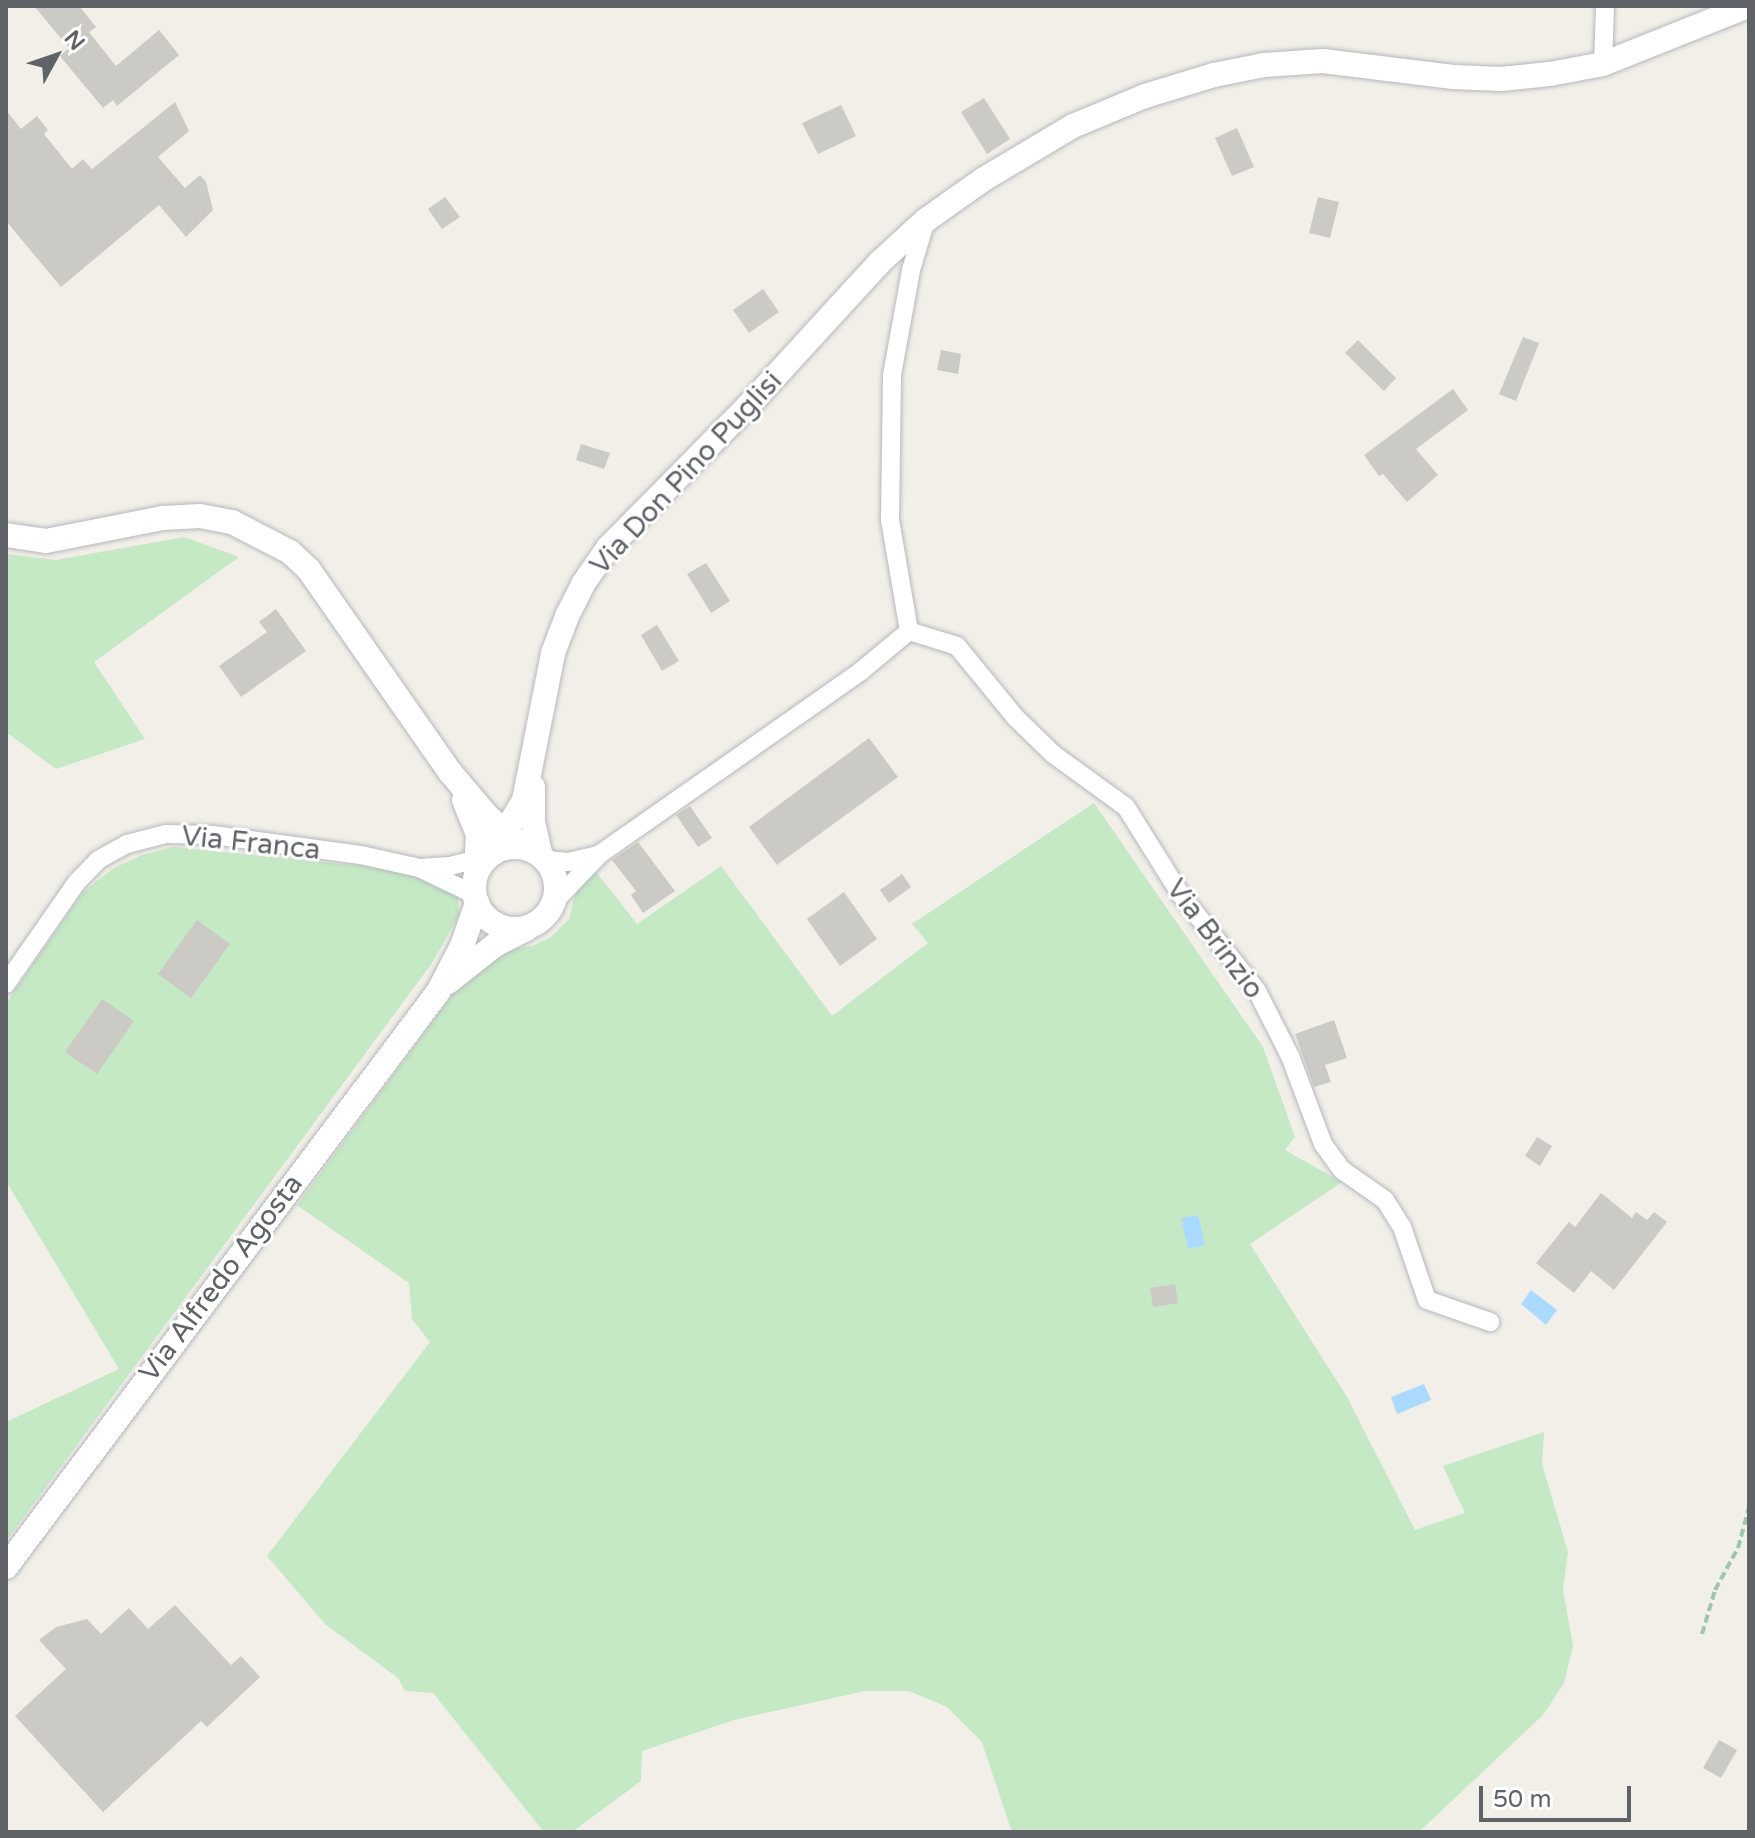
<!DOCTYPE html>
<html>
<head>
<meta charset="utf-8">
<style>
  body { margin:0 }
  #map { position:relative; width:1755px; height:1838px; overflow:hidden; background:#f1efe8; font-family:"Varela Round",sans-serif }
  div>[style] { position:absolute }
  .green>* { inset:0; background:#c5e8c5 }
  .water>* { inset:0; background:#aadaff }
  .building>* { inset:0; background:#cccac5 }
  .path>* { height:4px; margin-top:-2px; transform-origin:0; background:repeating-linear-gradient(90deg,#9cc7a9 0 8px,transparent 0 12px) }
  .roads { filter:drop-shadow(0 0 2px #b5b8bc) drop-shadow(0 0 2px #b5b8bc) }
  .street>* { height:18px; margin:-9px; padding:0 9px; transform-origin:9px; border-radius:9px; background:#fff }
  .secondary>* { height:24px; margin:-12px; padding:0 12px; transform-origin:12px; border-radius:12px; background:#fff }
  .secondary>.ring { margin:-12px; padding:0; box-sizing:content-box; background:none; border:24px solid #fff; border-radius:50% }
  span { translate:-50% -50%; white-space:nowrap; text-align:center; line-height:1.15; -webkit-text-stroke:6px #fff; paint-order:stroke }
  .street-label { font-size:28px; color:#5f6368 }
  .frame { position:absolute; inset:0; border:8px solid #5f6368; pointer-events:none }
  .north { position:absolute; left:16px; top:16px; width:80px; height:80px; -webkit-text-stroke:6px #fff; paint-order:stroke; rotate:50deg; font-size:22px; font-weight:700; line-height:32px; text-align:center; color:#5f6368 }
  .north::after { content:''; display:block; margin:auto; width:28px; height:36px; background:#5f6368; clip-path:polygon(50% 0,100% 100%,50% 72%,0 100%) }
  .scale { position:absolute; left:1479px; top:1786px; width:152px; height:36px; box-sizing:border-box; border:4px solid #5f6368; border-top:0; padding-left:10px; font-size:24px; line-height:28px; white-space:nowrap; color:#5f6368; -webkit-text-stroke:6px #fff; paint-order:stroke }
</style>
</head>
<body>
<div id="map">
  <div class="green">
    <div style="clip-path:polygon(184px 537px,239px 557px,94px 662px,145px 739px,56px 769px,6px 732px,6px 554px,56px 560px)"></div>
    <div style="clip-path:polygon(1094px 803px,1263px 1047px,1295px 1137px,1285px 1150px,1342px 1182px,1250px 1244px,1347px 1397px,1415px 1530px,1465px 1513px,1443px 1466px,1544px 1432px,1542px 1464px,1568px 1552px,1563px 1590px,1573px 1646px,1564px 1683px,1543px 1715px,1419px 1832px,1012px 1832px,982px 1742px,947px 1707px,909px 1691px,865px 1691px,734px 1720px,642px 1751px,641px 1781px,572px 1832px,544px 1832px,433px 1693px,405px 1691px,398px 1678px,325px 1624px,267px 1556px,430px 1342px,412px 1319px,409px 1283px,297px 1205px,478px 960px,497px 951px,532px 946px,551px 937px,569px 919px,578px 882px,593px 868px,637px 924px,721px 866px,832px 1016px,928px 943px,912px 924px)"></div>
    <div style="clip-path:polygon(173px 847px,415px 871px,451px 887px,458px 898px,459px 915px,432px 963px,6px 1541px,6px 1422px,119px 1369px,6px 1181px,6px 1003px,83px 892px,114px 868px,142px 855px)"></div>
  </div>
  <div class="water">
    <div style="clip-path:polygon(1198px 1215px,1205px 1245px,1188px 1249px,1181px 1218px)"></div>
    <div style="clip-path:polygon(1531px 1290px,1557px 1310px,1546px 1325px,1521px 1304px)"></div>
    <div style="clip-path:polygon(1424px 1384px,1431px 1400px,1397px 1414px,1391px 1397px)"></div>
  </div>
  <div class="building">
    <div style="clip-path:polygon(34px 6px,79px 6px,96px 27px,89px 32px,116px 66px,159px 30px,179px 55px,117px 106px,113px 100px,103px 108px,60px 56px,69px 48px)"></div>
    <div style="clip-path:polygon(984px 98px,1010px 139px,987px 154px,961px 112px)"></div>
    <div style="clip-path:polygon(175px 102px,189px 131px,158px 157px,185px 188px,200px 175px,206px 182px,213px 210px,186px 237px,159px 205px,61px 287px,6px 221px,6px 110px,21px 129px,37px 116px,48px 130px,44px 134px,72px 169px,83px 159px,92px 169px)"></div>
    <div style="clip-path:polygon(841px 105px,856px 136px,818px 154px,802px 123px)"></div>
    <div style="clip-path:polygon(1237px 128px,1254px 167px,1232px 176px,1215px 138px)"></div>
    <div style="clip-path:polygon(445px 197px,460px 217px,442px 229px,428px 209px)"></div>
    <div style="clip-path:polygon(1318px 197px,1339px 202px,1330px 238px,1309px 233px)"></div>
    <div style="clip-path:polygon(763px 289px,779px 312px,749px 333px,733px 310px)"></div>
    <div style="clip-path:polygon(1523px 337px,1539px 343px,1516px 401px,1499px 394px)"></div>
    <div style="clip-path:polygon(1358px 340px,1396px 378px,1384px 391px,1345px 353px)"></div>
    <div style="clip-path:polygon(941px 350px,961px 354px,958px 374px,937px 370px)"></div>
    <div style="clip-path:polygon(1453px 389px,1468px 410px,1416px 449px,1438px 475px,1407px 502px,1383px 474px,1379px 476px,1364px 455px)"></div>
    <div style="clip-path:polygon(581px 444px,610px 453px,604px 469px,576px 460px)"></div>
    <div style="clip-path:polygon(706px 563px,730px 601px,711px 613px,687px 574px)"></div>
    <div style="clip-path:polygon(276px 609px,306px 651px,241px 697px,219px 666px,267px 632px,259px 622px)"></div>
    <div style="clip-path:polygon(657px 625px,679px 661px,662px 671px,641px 635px)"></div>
    <div style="clip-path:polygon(869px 738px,898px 777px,777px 865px,749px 827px)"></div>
    <div style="clip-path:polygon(690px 806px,712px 838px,698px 847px,676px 815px)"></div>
    <div style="clip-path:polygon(638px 842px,675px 891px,643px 913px,631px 895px,636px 891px,612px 860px)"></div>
    <div style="clip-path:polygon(902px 874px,911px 887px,889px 903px,880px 890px)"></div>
    <div style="clip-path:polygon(844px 892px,877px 939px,840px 966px,807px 919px)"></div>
    <div style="clip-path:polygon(197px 920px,230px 944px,191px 998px,158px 974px)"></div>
    <div style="clip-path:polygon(102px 999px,134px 1021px,97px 1074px,65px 1052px)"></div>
    <div style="clip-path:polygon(1334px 1020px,1347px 1058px,1325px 1065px,1331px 1082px,1314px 1087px,1295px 1034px)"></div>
    <div style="clip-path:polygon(1537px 1137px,1552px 1146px,1540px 1166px,1525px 1156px)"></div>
    <div style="clip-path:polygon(1601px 1193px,1632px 1218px,1636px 1212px,1647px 1220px,1654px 1212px,1667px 1222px,1614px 1290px,1591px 1271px,1574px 1293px,1536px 1263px,1569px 1222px,1575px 1227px)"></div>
    <div style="clip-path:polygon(1175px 1284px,1178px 1303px,1153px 1307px,1150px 1288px)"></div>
    <div style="clip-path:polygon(175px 1605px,231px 1665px,241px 1656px,260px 1677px,207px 1727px,201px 1721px,103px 1812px,15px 1716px,66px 1669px,39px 1640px,56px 1627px,87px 1619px,101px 1634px,129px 1608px,148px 1629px)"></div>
    <div style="clip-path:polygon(1719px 1740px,1737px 1750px,1721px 1778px,1703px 1768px)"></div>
  </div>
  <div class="path">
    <div style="left:1702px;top:1634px;width:46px;rotate:-73.5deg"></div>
    <div style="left:1715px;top:1590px;width:48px;rotate:-61.3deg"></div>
    <div style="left:1738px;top:1548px;width:42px;rotate:-75deg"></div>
  </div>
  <div class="roads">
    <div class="street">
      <div style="left:1603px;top:64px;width:58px;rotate:-88deg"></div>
      <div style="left:909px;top:631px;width:50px;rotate:17.4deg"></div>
      <div style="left:957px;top:646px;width:93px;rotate:50.7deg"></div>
      <div style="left:1016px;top:718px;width:52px;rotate:44.2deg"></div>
      <div style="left:1053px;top:754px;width:90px;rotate:36deg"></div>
      <div style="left:1126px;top:807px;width:104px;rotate:58deg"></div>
      <div style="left:1181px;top:895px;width:122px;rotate:51.6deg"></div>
      <div style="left:1257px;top:991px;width:73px;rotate:63.1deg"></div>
      <div style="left:1290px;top:1056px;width:94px;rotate:69.4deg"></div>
      <div style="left:1323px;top:1144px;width:32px;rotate:54deg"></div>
      <div style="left:1342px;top:1170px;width:52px;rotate:34.9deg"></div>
      <div style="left:1385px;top:1200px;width:32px;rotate:58deg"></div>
      <div style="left:1402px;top:1227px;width:77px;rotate:71.1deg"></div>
      <div style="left:1427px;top:1300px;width:67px;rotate:19.2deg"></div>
      <div style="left:909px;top:631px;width:113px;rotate:-99.7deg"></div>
      <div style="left:890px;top:520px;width:145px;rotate:-89.2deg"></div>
      <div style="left:892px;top:375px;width:107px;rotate:-79.7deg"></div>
      <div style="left:911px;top:270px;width:52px;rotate:-73.3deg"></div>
      <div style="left:546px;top:860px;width:22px;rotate:5deg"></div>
      <div style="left:568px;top:862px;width:31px;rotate:-13deg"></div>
      <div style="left:421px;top:868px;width:29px;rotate:-4deg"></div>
      <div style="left:450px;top:866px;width:37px;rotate:-14deg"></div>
      <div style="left:554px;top:902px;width:66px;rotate:-46.2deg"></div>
      <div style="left:600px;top:854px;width:319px;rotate:-35deg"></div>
      <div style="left:861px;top:671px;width:62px;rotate:-39.8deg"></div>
      <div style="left:6px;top:984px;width:124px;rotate:-55.2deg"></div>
      <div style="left:77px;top:882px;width:30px;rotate:-46deg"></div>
      <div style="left:98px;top:860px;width:33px;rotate:-29deg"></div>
      <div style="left:127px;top:844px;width:40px;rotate:-14.4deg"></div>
      <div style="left:166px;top:834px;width:47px;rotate:1.2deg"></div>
      <div style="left:213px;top:835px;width:149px;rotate:7.7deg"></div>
      <div style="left:361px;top:855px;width:59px;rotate:12.6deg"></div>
      <div style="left:419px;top:868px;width:62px;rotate:25.7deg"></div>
    </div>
    <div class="secondary">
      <div style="left:6px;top:535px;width:40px;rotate:8.5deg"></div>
      <div style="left:46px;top:541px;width:119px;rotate:-11.1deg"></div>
      <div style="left:163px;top:518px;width:37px;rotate:-3deg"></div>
      <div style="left:200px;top:516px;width:33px;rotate:11deg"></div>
      <div style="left:232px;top:522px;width:65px;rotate:27.3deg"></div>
      <div style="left:290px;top:552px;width:26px;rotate:43deg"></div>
      <div style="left:309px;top:570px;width:246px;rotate:55.1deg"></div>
      <div style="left:450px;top:772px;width:57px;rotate:49.9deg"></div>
      <div style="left:487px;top:816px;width:50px;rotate:39.4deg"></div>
      <div style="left:533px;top:787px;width:35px;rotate:90deg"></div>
      <div style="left:533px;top:822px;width:35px;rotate:77deg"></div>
      <div style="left:464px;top:800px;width:37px;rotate:68deg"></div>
      <div style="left:478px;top:834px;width:40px;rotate:92.9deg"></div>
      <div class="ring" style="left:474px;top:847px;width:58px;height:58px"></div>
      <div style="left:492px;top:854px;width:63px;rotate:-59.3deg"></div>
      <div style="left:524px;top:800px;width:150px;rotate:-78.8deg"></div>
      <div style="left:553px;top:653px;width:40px;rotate:-69deg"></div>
      <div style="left:567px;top:616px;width:36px;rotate:-63deg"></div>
      <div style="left:583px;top:584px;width:44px;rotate:-55.2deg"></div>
      <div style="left:608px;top:548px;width:201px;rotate:-45.4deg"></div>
      <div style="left:749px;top:405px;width:194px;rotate:-47.5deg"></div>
      <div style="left:880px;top:262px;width:62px;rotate:-42.4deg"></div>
      <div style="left:926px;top:220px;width:71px;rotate:-35.3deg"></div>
      <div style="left:984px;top:179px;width:104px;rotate:-30.8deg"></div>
      <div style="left:1073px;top:126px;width:78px;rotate:-22.6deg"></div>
      <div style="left:1145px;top:96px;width:72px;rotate:-16.9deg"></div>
      <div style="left:1214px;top:75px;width:51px;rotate:-11.3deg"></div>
      <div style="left:1264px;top:65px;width:59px;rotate:-3.9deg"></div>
      <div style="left:1323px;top:61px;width:131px;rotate:7deg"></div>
      <div style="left:1453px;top:77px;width:48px;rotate:2.4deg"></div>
      <div style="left:1501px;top:79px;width:49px;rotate:-5.8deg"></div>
      <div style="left:1550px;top:74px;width:54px;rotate:-10.7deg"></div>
      <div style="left:1603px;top:64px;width:156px;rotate:-21.8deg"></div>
      <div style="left:448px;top:982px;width:60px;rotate:-38.2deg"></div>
      <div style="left:495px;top:945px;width:35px;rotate:-27deg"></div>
      <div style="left:6px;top:1567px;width:719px;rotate:-53.08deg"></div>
      <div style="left:438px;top:992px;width:52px;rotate:-62.4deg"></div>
      <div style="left:462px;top:946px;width:46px;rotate:-70.8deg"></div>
    </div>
  </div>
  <div class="street-label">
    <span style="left:686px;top:473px;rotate:-47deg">Via Don Pino Puglisi</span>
    <span style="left:251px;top:843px;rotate:6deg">Via Franca</span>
    <span style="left:1215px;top:939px;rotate:53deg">Via Brinzio</span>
    <span style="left:221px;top:1278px;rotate:-53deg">Via Alfredo Agosta</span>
  </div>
  <div class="frame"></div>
  <div class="north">N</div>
  <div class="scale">50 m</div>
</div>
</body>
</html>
